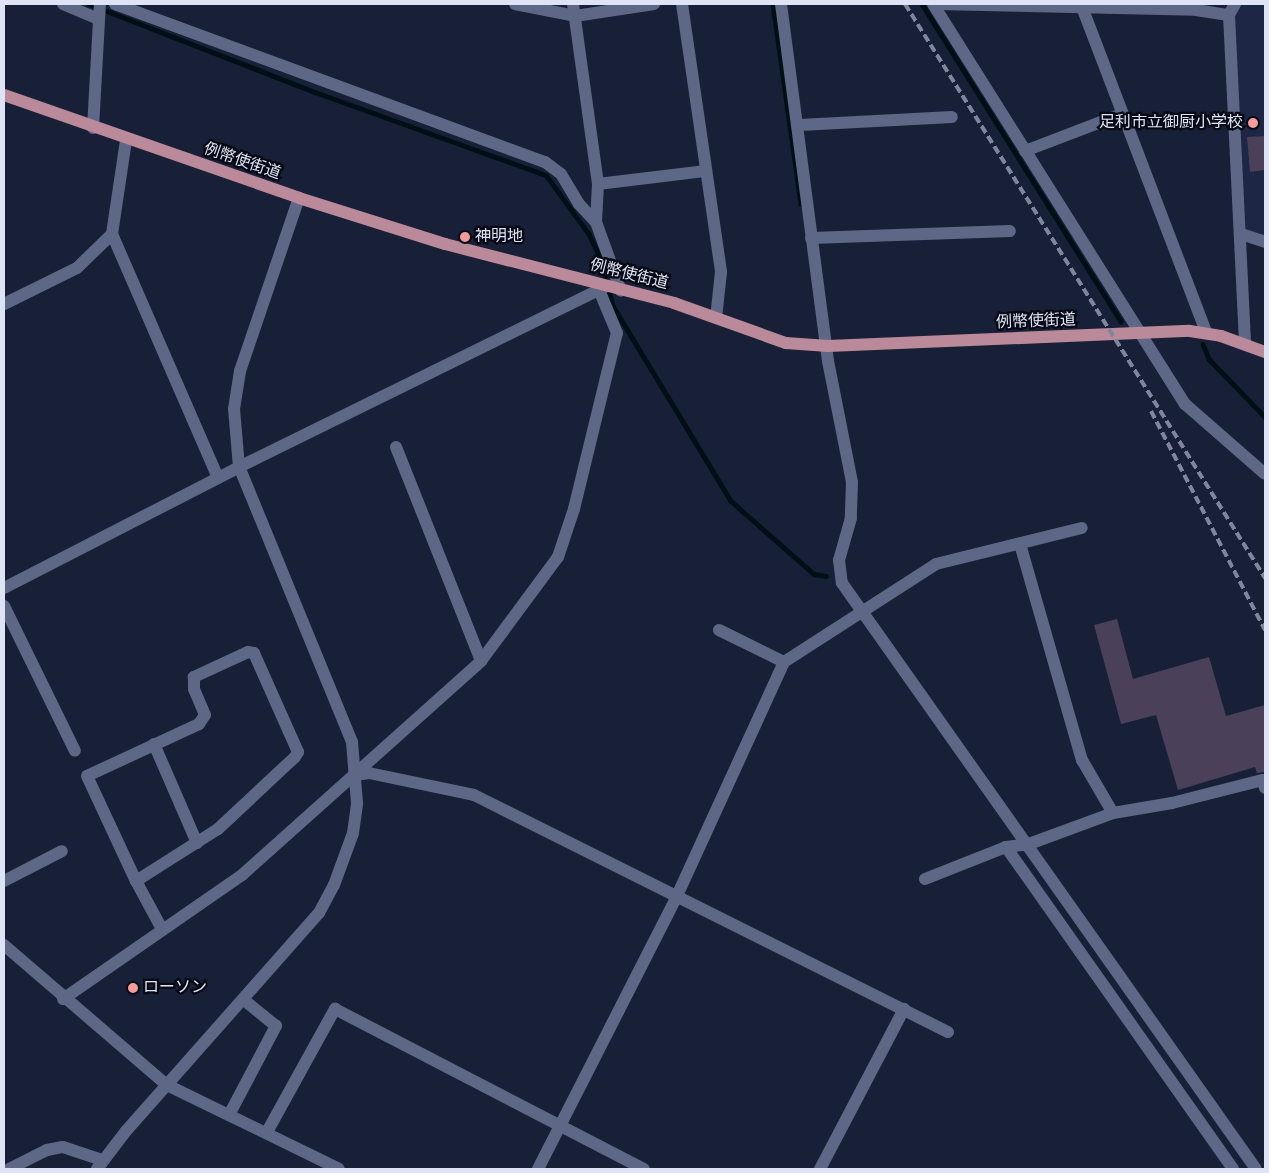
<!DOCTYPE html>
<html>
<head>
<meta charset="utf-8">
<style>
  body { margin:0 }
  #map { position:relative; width:1269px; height:1173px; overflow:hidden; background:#182038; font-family:"Sofia Sans Condensed","Noto Sans JP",sans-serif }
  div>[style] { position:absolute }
  .built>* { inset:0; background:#1d2645 }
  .stream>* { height:4.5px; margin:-2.25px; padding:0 2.25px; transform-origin:2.25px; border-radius:2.25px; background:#000f16 }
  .building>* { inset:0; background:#4a405a }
  .minor>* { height:12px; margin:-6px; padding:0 6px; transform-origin:6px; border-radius:6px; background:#5e6886 }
  .major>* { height:12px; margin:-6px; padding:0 6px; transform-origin:6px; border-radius:6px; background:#bb8a9a }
  .rail>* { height:4px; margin-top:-2px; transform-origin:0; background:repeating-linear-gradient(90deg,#80879c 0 8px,transparent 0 12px) }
  .dots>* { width:14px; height:14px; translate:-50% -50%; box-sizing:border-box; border:2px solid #070a15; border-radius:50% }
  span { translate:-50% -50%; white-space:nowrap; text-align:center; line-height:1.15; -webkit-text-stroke:4.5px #070a15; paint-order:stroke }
  .poi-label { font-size:16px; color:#dee4f5 }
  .right { translate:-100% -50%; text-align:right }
  .left { translate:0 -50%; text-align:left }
  .street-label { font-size:16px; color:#dee4f5 }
  .frame { position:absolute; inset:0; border:5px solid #dee4f5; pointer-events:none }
</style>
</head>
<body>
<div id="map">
  <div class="built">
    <div style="clip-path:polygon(1241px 4px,1265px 4px,1265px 238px,1246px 230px,1235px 16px)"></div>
  </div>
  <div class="stream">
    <div style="left:89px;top:4px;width:243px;rotate:21.3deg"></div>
    <div style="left:315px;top:92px;width:245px;rotate:19.8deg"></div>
    <div style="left:546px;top:175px;width:73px;rotate:53.9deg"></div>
    <div style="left:589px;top:234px;width:25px;rotate:64deg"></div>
    <div style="left:600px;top:257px;width:51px;rotate:75.1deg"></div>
    <div style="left:613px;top:306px;width:228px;rotate:58.8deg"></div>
    <div style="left:731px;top:501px;width:111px;rotate:41.3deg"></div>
    <div style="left:814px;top:574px;width:12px;rotate:9deg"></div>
    <div style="left:773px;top:4px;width:202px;rotate:82deg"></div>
    <div style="left:922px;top:4px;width:374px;rotate:57.9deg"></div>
    <div style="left:1203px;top:344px;width:16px;rotate:68deg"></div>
    <div style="left:1209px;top:359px;width:81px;rotate:46deg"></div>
  </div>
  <div class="building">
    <div style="clip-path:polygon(1265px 136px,1265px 170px,1250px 172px,1247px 137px)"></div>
    <div style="clip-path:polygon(1117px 619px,1133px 679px,1209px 657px,1226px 716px,1265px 705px,1265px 772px,1257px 773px,1255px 767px,1178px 790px,1156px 715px,1121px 724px,1094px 625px)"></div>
  </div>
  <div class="minor">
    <div style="left:63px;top:4px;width:39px;rotate:23deg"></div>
    <div style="left:115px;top:4px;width:458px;rotate:20.2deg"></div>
    <div style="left:545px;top:162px;width:20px;rotate:37deg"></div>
    <div style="left:561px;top:174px;width:35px;rotate:59deg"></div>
    <div style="left:579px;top:204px;width:25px;rotate:47deg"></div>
    <div style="left:515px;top:4px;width:61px;rotate:11.3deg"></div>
    <div style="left:575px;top:16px;width:80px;rotate:-8.6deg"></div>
    <div style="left:573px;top:4px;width:182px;rotate:82.1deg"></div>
    <div style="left:598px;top:184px;width:38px;rotate:93deg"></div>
    <div style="left:596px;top:222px;width:73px;rotate:70.1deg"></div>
    <div style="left:682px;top:4px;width:271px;rotate:81.7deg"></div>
    <div style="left:721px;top:272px;width:46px;rotate:96.2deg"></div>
    <div style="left:781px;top:4px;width:360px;rotate:82.5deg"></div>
    <div style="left:828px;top:361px;width:123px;rotate:78.8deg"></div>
    <div style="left:852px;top:482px;width:36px;rotate:92deg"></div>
    <div style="left:851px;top:518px;width:44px;rotate:105.9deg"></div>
    <div style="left:839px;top:560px;width:23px;rotate:83deg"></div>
    <div style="left:842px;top:583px;width:717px;rotate:54.76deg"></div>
    <div style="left:933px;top:4px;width:473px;rotate:57.8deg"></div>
    <div style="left:1185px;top:404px;width:106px;rotate:41.2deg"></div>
    <div style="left:937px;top:4px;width:259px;rotate:1.3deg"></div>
    <div style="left:1196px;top:10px;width:33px;rotate:9deg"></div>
    <div style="left:1235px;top:4px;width:13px;rotate:119deg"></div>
    <div style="left:1229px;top:15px;width:329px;rotate:87.2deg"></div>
    <div style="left:1082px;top:7px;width:348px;rotate:69.1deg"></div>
    <div style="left:800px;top:125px;width:152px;rotate:-3deg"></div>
    <div style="left:93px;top:128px;width:124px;rotate:-86.8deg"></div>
    <div style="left:1025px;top:151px;width:104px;rotate:-20.9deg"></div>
    <div style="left:598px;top:184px;width:109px;rotate:-6.9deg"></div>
    <div style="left:112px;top:234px;width:266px;rotate:66.5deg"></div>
    <div style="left:1241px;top:234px;width:25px;rotate:18deg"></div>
    <div style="left:811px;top:238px;width:199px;rotate:-2deg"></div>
    <div style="left:4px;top:304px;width:81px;rotate:-26.3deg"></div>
    <div style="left:77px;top:268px;width:49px;rotate:-44.2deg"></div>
    <div style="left:112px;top:234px;width:95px;rotate:-81.5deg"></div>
    <div style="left:396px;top:447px;width:230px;rotate:68.3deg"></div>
    <div style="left:1020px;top:544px;width:225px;rotate:74deg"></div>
    <div style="left:1082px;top:760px;width:61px;rotate:59.7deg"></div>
    <div style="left:4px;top:588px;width:264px;rotate:-27.2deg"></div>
    <div style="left:239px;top:467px;width:401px;rotate:-26.2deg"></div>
    <div style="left:4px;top:606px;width:161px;rotate:63.9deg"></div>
    <div style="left:719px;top:630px;width:72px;rotate:26.2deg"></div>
    <div style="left:154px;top:744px;width:108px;rotate:66.5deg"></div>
    <div style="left:355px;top:775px;width:14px;rotate:-8deg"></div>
    <div style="left:369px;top:773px;width:107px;rotate:11.8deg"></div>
    <div style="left:474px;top:795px;width:530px;rotate:26.57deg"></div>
    <div style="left:1006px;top:847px;width:394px;rotate:54.8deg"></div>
    <div style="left:925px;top:879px;width:87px;rotate:-21.6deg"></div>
    <div style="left:1006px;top:847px;width:23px;rotate:-7deg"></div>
    <div style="left:1029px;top:844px;width:90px;rotate:-20.3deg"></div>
    <div style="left:1113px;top:813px;width:60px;rotate:-9.6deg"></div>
    <div style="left:1172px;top:803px;width:94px;rotate:-14.2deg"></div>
    <div style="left:1263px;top:780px;width:8px;rotate:76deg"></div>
    <div style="left:4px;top:881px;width:65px;rotate:-27.3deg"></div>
    <div style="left:136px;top:881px;width:97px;rotate:-32.4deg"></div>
    <div style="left:218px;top:829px;width:105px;rotate:-43.1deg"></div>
    <div style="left:295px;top:757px;width:6px;rotate:-59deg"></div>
    <div style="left:298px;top:752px;width:108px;rotate:-114deg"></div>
    <div style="left:254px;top:653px;width:6px;rotate:-171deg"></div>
    <div style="left:248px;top:652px;width:60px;rotate:155.2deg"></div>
    <div style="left:194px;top:677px;width:12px;rotate:90deg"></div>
    <div style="left:194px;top:689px;width:28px;rotate:67deg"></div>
    <div style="left:205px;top:715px;width:11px;rotate:124deg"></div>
    <div style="left:199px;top:724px;width:123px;rotate:155.1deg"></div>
    <div style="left:87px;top:776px;width:116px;rotate:65deg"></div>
    <div style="left:136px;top:881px;width:55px;rotate:61.6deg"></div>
    <div style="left:4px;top:945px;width:215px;rotate:40.7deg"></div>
    <div style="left:167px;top:1085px;width:191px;rotate:26deg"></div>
    <div style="left:63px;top:999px;width:218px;rotate:-34.7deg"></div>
    <div style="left:242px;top:875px;width:321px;rotate:-41.8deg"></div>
    <div style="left:481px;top:661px;width:129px;rotate:-53.5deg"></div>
    <div style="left:558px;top:557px;width:51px;rotate:-71.6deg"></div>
    <div style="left:574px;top:509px;width:181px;rotate:-76.3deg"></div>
    <div style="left:617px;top:333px;width:47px;rotate:-112.7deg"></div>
    <div style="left:599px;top:290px;width:9px;rotate:-27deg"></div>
    <div style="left:229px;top:1115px;width:101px;rotate:-62.2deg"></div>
    <div style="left:276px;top:1026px;width:41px;rotate:-140.9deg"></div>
    <div style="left:267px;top:1132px;width:141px;rotate:-61.1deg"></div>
    <div style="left:335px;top:1009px;width:348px;rotate:27.4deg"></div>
    <div style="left:9px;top:1169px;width:42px;rotate:-26.6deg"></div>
    <div style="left:47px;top:1150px;width:16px;rotate:-11deg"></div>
    <div style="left:63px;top:1147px;width:41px;rotate:18.4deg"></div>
    <div style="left:97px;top:1169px;width:48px;rotate:-52.7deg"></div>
    <div style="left:126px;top:1131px;width:291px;rotate:-48.5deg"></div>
    <div style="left:319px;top:913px;width:32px;rotate:-62deg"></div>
    <div style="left:334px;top:885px;width:55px;rotate:-69.9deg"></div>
    <div style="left:353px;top:833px;width:30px;rotate:-82deg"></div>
    <div style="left:357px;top:803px;width:61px;rotate:-94.7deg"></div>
    <div style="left:352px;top:742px;width:297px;rotate:-112.3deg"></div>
    <div style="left:239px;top:467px;width:58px;rotate:-94.9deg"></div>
    <div style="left:234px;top:409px;width:38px;rotate:-81deg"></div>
    <div style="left:240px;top:371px;width:183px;rotate:-71.2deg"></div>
    <div style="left:538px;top:1169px;width:304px;rotate:-63deg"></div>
    <div style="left:676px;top:898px;width:260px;rotate:-65.4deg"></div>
    <div style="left:784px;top:662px;width:181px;rotate:-32.8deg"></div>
    <div style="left:936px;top:564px;width:150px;rotate:-13.9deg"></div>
    <div style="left:820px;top:1169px;width:181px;rotate:-62.3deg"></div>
  </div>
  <div class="major">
    <div style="left:4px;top:95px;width:312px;rotate:19.2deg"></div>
    <div style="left:299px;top:198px;width:153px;rotate:17.5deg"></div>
    <div style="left:445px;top:244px;width:236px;rotate:14.4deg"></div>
    <div style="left:674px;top:303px;width:119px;rotate:19.7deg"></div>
    <div style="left:786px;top:343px;width:42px;rotate:4.1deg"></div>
    <div style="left:828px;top:346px;width:362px;rotate:-2.4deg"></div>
    <div style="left:1190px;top:331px;width:31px;rotate:9deg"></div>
    <div style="left:1221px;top:336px;width:47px;rotate:20deg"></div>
  </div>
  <div class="rail">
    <div style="left:905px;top:4px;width:678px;rotate:57.9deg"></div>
    <div style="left:1151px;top:411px;width:247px;rotate:62.5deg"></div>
  </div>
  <div class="dots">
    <div style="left:1253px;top:123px;background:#f59b9b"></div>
    <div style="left:465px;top:237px;background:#f59b9b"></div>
    <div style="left:133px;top:988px;background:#f59b9b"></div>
  </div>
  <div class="poi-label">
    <span class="right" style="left:1243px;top:123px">足利市立御厨小学校</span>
    <span class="left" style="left:475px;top:237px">神明地</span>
    <span class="left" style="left:143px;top:988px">ローソン</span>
  </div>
  <div class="street-label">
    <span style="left:242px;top:162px;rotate:19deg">例幣使街道</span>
    <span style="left:629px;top:275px;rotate:14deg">例幣使街道</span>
    <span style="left:1036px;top:322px;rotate:-2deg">例幣使街道</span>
  </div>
  <div class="frame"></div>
</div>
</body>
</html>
